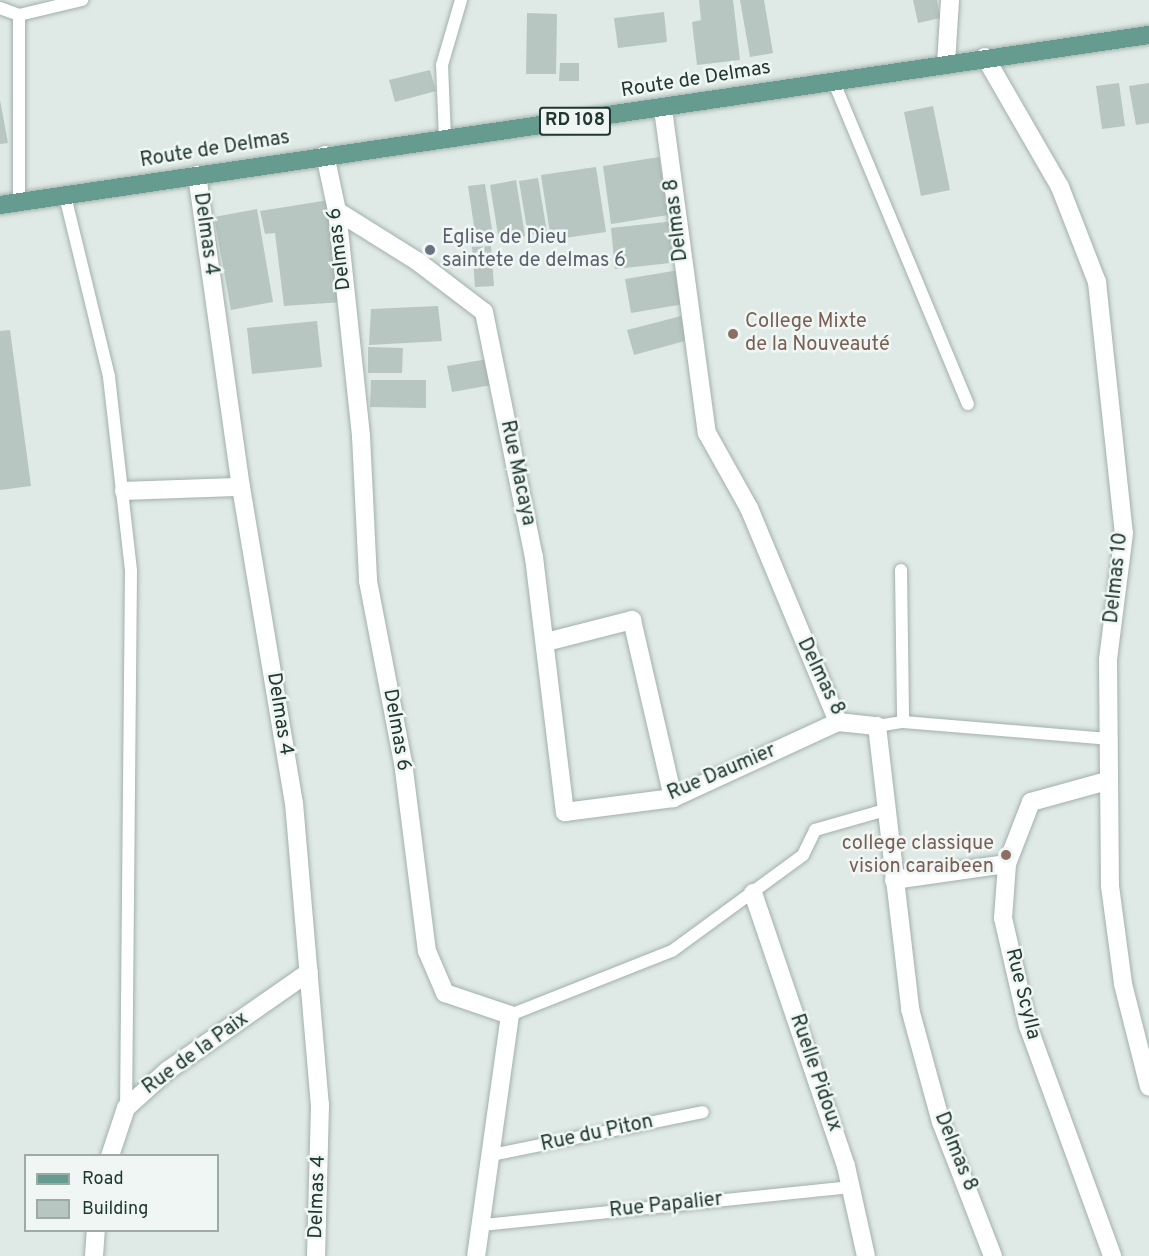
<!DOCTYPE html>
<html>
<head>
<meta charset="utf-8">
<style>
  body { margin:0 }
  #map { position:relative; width:1149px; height:1256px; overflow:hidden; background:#dfe9e5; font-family:Overpass,sans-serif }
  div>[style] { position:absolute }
  .building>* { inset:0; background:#b8c6c1 }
  .roads { filter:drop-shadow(0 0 2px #a2b0ac) drop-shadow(0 0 2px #a2b0ac) }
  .service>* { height:12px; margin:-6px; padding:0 6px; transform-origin:6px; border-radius:6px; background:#fff }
  .minor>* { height:18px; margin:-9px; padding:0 9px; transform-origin:9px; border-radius:9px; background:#fff }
  .primary>* { height:18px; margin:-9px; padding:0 9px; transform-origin:9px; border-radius:9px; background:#669c8f }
  .dots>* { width:16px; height:16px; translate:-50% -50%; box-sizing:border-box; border:3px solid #eff6f3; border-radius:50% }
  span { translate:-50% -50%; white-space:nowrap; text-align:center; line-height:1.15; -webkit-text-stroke:5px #eff6f3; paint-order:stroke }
  .shield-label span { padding:2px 4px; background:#eff6f3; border:2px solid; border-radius:4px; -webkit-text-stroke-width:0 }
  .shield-label { font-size:18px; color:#213832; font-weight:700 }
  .street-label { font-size:20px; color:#213832 }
  .worship-label { font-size:20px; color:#5b616d }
  .left { translate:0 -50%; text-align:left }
  .education-label { font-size:20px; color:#785e54 }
  .right { translate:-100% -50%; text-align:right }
  .legend { position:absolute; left:24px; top:1154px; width:195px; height:78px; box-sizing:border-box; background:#eff6f3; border:2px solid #9daaa6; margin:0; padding:8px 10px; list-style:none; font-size:18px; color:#213832 }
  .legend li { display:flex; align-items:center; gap:12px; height:30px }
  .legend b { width:30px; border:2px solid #9daaa6 }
</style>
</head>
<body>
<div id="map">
  <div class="building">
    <div style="clip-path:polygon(699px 0,733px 0,740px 60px,697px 65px,692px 22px,701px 20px)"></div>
    <div style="clip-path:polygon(740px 0,764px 0,773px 53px,750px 57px)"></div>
    <div style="clip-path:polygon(913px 0,937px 0,940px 18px,918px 23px)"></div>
    <div style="clip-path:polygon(664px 12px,667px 42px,618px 48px,614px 18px)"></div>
    <div style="clip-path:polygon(527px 13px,557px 14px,556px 74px,526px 74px)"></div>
    <div style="clip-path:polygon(560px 63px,579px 63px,579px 81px,559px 81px)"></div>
    <div style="clip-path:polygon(430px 70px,436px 91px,395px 102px,389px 80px)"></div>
    <div style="clip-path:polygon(1119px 83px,1125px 126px,1102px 129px,1096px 86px)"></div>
    <div style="clip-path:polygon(1149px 83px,1149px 123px,1136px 125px,1129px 86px)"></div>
    <div style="clip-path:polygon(0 100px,8px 143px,0 144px)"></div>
    <div style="clip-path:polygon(933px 106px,950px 190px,921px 196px,904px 112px)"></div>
    <div style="clip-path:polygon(659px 157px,668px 215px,611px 224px,603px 166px)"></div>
    <div style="clip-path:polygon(596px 167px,606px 232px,551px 240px,541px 175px)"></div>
    <div style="clip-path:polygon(538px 178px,547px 232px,528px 235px,519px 181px)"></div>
    <div style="clip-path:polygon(516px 180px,525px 236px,499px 241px,490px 185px)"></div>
    <div style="clip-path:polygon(485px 184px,493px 236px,476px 239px,468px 186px)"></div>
    <div style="clip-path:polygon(329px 200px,343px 302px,284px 306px,275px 233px,265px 234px,260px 211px)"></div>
    <div style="clip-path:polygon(257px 209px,273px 302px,231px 310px,214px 217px)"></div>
    <div style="clip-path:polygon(675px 221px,680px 262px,615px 269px,611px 228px)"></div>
    <div style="clip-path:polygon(491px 246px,494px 286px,475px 287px,472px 247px)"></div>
    <div style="clip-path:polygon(679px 270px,684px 304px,631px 313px,625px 279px)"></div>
    <div style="clip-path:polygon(438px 306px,442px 341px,369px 345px,371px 309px)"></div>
    <div style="clip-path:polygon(685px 315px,692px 339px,634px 355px,627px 330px)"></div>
    <div style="clip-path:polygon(317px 321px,322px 367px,252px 374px,247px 328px)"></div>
    <div style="clip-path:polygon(10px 330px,31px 486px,0 490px,0 331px)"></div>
    <div style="clip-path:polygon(368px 347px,403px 348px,402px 373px,368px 373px)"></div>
    <div style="clip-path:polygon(488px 359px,492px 385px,452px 392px,447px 366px)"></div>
    <div style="clip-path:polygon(371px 380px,426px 380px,426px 408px,370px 407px)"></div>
  </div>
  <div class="roads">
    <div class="service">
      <div style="left:0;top:8px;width:20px;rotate:20deg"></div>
      <div style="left:19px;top:15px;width:65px;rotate:-13.4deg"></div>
      <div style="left:19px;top:15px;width:187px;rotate:90deg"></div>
      <div style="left:833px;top:80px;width:351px;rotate:67.4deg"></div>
      <div style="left:445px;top:139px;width:74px;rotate:-92.3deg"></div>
      <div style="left:442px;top:65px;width:68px;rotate:-73.7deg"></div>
      <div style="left:65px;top:196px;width:186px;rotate:76.3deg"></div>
      <div style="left:109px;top:377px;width:195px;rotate:83.5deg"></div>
      <div style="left:131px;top:571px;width:537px;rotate:90.53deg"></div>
      <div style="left:901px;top:570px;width:152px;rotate:89.2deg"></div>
      <div style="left:877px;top:726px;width:26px;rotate:-9deg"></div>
      <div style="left:903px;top:722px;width:209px;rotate:4.7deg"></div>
      <div style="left:510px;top:1015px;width:174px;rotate:-21.6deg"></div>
      <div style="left:672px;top:951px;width:162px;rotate:-36.2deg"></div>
      <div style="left:803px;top:855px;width:28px;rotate:-64deg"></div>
      <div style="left:815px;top:830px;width:73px;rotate:-15.9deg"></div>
      <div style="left:492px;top:1155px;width:215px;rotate:-11.5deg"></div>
      <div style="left:483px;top:1225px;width:369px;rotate:-5.9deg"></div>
    </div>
    <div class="minor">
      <div style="left:985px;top:57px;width:150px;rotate:60deg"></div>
      <div style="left:1060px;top:187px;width:102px;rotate:68.7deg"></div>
      <div style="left:1097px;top:282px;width:252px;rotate:83.9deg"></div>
      <div style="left:1124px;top:533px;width:128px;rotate:97.2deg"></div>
      <div style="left:1108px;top:660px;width:226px;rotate:89.5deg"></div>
      <div style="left:1110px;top:886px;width:99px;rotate:82.4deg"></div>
      <div style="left:1123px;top:984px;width:106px;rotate:75.8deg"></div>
      <div style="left:946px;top:64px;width:64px;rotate:-86.4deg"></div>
      <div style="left:663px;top:109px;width:327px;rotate:82.3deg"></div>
      <div style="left:707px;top:433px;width:86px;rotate:60.8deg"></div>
      <div style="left:749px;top:508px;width:232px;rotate:67.4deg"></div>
      <div style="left:838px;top:722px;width:39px;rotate:6deg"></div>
      <div style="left:877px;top:726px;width:285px;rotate:83.3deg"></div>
      <div style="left:910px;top:1009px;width:117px;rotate:74.7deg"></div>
      <div style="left:941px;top:1122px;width:144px;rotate:68.8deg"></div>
      <div style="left:325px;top:155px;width:57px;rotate:77.9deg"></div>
      <div style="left:337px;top:211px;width:226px;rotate:83.9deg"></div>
      <div style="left:361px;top:436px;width:145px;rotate:87.2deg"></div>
      <div style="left:368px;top:581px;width:184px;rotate:79.1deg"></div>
      <div style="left:403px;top:762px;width:191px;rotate:82.8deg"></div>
      <div style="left:427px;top:951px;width:46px;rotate:66.8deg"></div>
      <div style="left:445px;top:993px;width:69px;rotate:18.7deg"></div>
      <div style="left:510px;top:1015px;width:243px;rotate:98deg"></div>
      <div style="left:197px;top:175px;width:315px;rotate:82deg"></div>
      <div style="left:241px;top:487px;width:320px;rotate:80.5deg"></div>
      <div style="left:294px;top:803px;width:303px;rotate:85.1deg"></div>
      <div style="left:320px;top:1105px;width:151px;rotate:91.5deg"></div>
      <div style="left:337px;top:211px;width:94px;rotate:32deg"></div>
      <div style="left:417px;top:261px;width:84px;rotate:37.3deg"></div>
      <div style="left:484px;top:312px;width:250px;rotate:78.5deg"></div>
      <div style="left:534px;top:557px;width:257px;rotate:83.1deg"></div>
      <div style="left:565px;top:812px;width:109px;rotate:-7.4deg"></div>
      <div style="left:673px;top:798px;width:182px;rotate:-24.7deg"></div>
      <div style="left:124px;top:491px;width:117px;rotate:-2deg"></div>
      <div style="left:546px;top:642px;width:89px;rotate:-14.3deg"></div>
      <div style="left:632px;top:620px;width:183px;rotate:77deg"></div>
      <div style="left:1107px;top:781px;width:79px;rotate:164.6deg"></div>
      <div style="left:1031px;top:802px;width:66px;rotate:111.2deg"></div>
      <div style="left:1007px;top:864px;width:54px;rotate:94.2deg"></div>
      <div style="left:1003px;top:918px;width:111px;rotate:77deg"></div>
      <div style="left:1028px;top:1026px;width:245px;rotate:69.9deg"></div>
      <div style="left:894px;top:880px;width:114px;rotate:-8.1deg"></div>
      <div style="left:753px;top:893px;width:288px;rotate:71.2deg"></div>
      <div style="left:846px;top:1166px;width:92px;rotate:77.5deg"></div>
      <div style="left:110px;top:1156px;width:51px;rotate:-71.6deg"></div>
      <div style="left:126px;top:1108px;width:55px;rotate:-42.1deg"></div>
      <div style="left:167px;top:1071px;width:173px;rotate:-34.9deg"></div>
      <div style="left:94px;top:1256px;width:26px;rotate:-86deg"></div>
    </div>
    <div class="primary">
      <div style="left:0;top:205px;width:1162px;rotate:-8.42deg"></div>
    </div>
  </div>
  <div class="dots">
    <div style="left:430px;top:250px;background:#6b7280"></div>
    <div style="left:733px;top:334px;background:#8d6e63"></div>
    <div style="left:1006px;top:855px;background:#8d6e63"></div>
  </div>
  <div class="shield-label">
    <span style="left:575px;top:121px">RD 108</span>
  </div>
  <div class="street-label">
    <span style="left:696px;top:80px;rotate:-9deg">Route de Delmas</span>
    <span style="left:215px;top:150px;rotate:-9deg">Route de Delmas</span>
    <span style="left:677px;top:220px;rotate:-97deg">Delmas 8</span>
    <span style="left:205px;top:234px;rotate:82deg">Delmas 4</span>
    <span style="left:340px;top:249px;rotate:-97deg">Delmas 6</span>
    <span style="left:517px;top:473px;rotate:78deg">Rue Macaya</span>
    <span style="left:1117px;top:578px;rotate:-84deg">Delmas 10</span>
    <span style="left:820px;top:677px;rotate:64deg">Delmas 8</span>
    <span style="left:279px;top:714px;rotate:81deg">Delmas 4</span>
    <span style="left:396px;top:730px;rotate:80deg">Delmas 6</span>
    <span style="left:722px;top:773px;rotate:-23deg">Rue Daumier</span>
    <span style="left:1022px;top:994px;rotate:76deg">Rue Scylla</span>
    <span style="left:196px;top:1054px;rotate:-36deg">Rue de la Paix</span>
    <span style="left:815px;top:1073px;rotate:71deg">Ruelle Pidoux</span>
    <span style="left:597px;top:1134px;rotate:-12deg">Rue du Piton</span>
    <span style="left:955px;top:1152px;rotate:68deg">Delmas 8</span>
    <span style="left:318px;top:1197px;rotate:-88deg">Delmas 4</span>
    <span style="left:666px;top:1206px;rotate:-6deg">Rue Papalier</span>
  </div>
  <div class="worship-label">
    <span class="left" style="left:442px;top:250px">Eglise de Dieu<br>saintete de delmas 6</span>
  </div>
  <div class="education-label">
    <span class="left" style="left:745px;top:334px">College Mixte<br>de la Nouveauté</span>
    <span class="right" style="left:994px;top:856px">college classique<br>vision caraibeen</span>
  </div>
  <ul class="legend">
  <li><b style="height:8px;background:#669c8f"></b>Road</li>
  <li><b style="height:16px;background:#b8c6c1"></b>Building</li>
  </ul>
</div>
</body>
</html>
